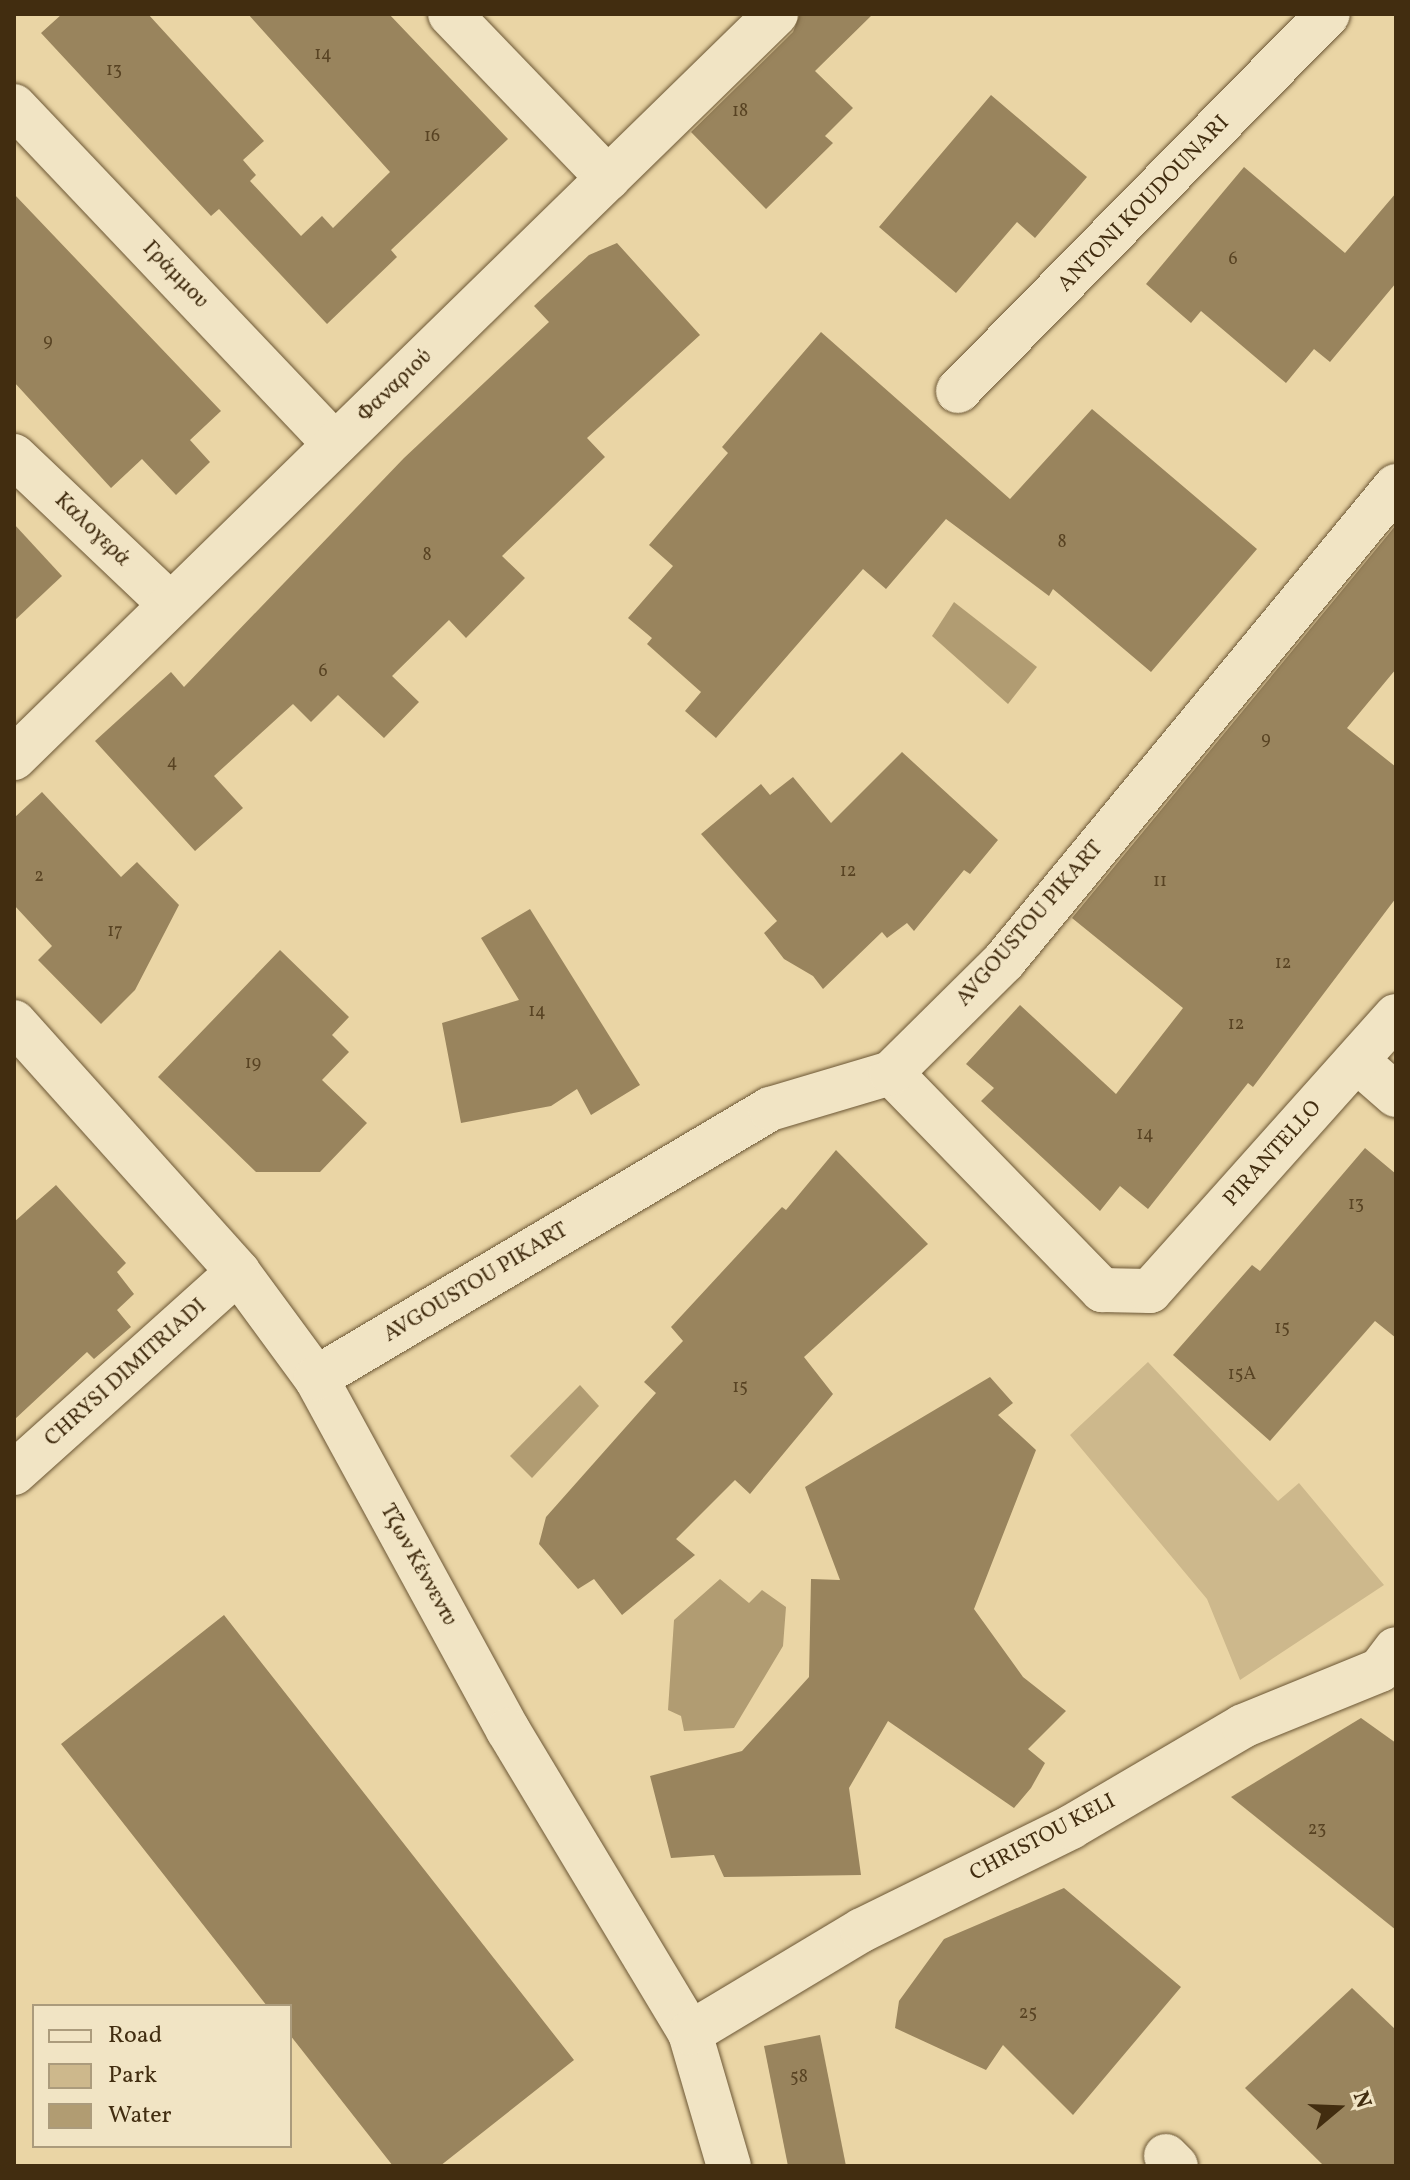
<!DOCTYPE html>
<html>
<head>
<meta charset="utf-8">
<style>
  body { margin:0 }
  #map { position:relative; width:1410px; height:2180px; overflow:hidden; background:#ead5a5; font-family:Vollkorn,serif }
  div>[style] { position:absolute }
  .green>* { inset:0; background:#cdb88c }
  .water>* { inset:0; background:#b19c72 }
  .building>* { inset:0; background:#99845d }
  .roads { filter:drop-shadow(0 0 2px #6c5735) drop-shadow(0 0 2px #6c5735) }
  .minor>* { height:44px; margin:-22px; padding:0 22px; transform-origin:22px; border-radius:22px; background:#f1e4c4 }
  span { translate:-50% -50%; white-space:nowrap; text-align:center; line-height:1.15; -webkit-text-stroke:6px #f1e4c4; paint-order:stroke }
  .number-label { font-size:18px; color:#584323 }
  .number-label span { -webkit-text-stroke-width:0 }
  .street-label { font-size:22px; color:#422d10 }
  .frame { position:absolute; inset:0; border:16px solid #422d10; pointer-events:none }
  .legend { position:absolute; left:32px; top:2004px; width:260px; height:144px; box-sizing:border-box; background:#f1e4c4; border:2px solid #ab9b7c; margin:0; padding:10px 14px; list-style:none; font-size:24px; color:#422d10 }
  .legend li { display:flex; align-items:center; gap:16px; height:40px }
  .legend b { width:40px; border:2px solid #ab9b7c }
  .north { position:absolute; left:1298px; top:2068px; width:80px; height:80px; -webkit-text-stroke:6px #f1e4c4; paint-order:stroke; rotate:71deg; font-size:22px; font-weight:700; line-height:32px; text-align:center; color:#422d10 }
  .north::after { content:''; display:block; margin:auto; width:28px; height:36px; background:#422d10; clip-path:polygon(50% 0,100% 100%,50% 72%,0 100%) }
</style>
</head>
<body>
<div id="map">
  <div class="green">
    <div style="clip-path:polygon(1148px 1362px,1278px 1501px,1299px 1483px,1384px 1585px,1240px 1680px,1207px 1599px,1070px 1435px)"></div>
  </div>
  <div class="water">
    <div style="clip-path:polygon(954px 602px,1037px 667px,1008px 704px,932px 636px)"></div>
    <div style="clip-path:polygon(580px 1385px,599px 1406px,532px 1478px,510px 1456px)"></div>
    <div style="clip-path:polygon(720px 1579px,749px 1603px,762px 1590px,786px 1607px,783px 1646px,734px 1728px,684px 1731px,681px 1716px,668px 1710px,674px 1620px)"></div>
  </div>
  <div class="building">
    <div style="clip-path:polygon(62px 14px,148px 14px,264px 141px,243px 160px,256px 175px,250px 181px,301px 236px,322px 216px,333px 228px,390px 172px,248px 14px,389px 14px,508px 139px,391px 250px,397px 257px,327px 324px,219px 209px,211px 216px,41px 33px)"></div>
    <div style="clip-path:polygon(800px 14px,873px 14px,815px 71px,853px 108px,825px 136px,833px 143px,766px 209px,691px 132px,793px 32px)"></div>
    <div style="clip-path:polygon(991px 95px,1087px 177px,1035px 238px,1017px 222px,956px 293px,879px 227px)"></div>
    <div style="clip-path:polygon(1244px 167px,1345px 253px,1396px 193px,1396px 283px,1330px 362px,1314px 349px,1286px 383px,1201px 311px,1191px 323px,1146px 284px)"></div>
    <div style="clip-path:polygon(14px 194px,221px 411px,190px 440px,210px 462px,176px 495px,142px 459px,111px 488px,14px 382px)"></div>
    <div style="clip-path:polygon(617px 243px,700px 335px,587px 438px,605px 457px,502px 556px,525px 578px,466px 638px,449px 620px,392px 676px,419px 702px,384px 738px,338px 695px,311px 722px,293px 704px,214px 776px,243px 808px,195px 851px,95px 741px,171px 672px,184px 687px,404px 458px,549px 322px,534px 306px,589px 255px)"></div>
    <div style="clip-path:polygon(821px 332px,1010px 499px,1092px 409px,1257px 549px,1151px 672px,1053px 589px,1049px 596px,946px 519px,886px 589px,863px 569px,716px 738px,685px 711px,701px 692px,647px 644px,652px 638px,628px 618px,673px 566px,649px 545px,728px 453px,722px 447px)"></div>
    <div style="clip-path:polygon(14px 524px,62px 576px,14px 621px)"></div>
    <div style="clip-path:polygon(1396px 525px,1396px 669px,1347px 728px,1396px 767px,1396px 898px,1253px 1087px,1248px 1083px,1148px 1209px,1120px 1186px,1100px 1211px,981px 1101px,994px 1088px,966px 1064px,1020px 1005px,1116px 1094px,1183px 1008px,1072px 918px)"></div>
    <div style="clip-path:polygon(902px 752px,998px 840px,970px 874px,964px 870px,914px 931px,907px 923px,887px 938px,882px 932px,823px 989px,813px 976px,784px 959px,764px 933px,777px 921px,701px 834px,761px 784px,770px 795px,793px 777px,831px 823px)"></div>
    <div style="clip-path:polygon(42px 792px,121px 877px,137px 862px,179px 905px,135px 990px,101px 1024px,38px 960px,52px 946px,14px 905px,14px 818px)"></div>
    <div style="clip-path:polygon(530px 909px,640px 1085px,591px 1115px,577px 1089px,551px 1106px,461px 1123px,442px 1023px,519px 1000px,481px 938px)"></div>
    <div style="clip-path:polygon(280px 950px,349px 1017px,332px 1035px,349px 1052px,322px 1080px,367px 1123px,320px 1172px,256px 1172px,158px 1077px)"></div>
    <div style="clip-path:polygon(1365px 1148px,1396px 1174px,1396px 1338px,1375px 1321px,1270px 1441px,1173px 1355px,1252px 1265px,1260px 1271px)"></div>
    <div style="clip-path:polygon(836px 1150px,928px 1244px,804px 1357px,833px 1394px,750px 1494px,735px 1480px,676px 1539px,695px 1555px,622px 1615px,594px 1579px,578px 1589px,539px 1544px,546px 1517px,656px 1393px,644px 1382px,683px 1341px,671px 1327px,782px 1207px,786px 1210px)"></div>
    <div style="clip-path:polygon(56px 1185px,126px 1263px,117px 1272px,134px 1294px,117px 1310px,131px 1327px,94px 1359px,87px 1352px,14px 1420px,14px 1222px)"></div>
    <div style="clip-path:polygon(990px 1377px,1013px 1403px,998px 1415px,1036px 1450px,974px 1609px,1023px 1677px,1066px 1711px,1028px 1749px,1045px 1763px,1031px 1788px,1014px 1808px,888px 1721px,849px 1788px,861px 1875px,724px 1877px,714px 1855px,671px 1858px,650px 1776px,742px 1751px,809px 1677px,811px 1579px,840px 1580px,805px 1487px)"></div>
    <div style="clip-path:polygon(224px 1615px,574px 2060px,440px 2166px,393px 2166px,290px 2035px,290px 2006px,267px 2006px,61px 1744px)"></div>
    <div style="clip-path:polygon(1361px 1718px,1396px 1743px,1396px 1930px,1231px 1797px)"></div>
    <div style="clip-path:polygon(1064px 1888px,1181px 1987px,1073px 2115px,1003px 2045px,986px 2070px,895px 2028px,899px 2001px,944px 1939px)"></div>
    <div style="clip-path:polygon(1352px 1988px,1396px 2030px,1396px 2166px,1324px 2166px,1245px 2088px)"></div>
    <div style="clip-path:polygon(820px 2035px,846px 2166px,788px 2166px,764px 2046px)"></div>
  </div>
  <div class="roads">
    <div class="minor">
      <div style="left:450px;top:14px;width:228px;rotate:46.1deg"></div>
      <div style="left:14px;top:106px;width:466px;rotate:46.5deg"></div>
      <div style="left:958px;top:391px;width:528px;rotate:-45.54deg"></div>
      <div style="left:14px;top:456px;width:215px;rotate:43.5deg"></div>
      <div style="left:14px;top:758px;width:1065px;rotate:-44.32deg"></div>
      <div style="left:14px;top:1022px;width:336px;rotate:48.1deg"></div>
      <div style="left:238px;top:1272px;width:132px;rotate:53.7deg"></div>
      <div style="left:316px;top:1378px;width:401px;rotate:61.4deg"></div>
      <div style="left:508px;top:1730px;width:353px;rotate:59deg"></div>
      <div style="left:690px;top:2033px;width:139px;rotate:73.7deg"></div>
      <div style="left:1357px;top:1061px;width:52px;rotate:41.1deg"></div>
      <div style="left:891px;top:1073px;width:303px;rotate:45.8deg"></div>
      <div style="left:1102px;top:1290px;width:48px;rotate:1.2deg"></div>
      <div style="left:1150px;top:1291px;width:369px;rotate:-48.2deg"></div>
      <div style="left:316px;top:1378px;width:528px;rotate:-30.65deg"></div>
      <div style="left:770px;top:1109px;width:126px;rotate:-16.6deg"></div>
      <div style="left:891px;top:1073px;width:159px;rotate:-44.7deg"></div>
      <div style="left:1004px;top:961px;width:616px;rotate:-50.47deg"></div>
      <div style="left:14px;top:1473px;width:301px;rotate:-41.9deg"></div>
      <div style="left:690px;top:2033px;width:200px;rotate:-30.9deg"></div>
      <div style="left:862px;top:1930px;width:233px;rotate:-26.2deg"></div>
      <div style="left:1071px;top:1827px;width:199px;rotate:-30.4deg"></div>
      <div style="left:1243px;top:1726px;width:148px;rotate:-22.2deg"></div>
      <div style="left:1380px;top:1670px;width:26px;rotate:-53deg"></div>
      <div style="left:1166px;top:2156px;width:14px;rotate:45deg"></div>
    </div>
  </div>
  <div class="number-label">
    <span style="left:323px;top:55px">14</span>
    <span style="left:114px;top:71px">13</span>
    <span style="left:740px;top:112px">18</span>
    <span style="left:432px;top:137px">16</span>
    <span style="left:1233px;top:260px">6</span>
    <span style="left:48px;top:342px">9</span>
    <span style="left:1062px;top:543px">8</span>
    <span style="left:427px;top:556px">8</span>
    <span style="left:323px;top:672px">6</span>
    <span style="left:1266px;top:740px">9</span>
    <span style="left:172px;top:763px">4</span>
    <span style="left:848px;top:872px">12</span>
    <span style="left:39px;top:877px">2</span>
    <span style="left:1160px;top:882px">11</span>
    <span style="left:115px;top:932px">17</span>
    <span style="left:1283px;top:964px">12</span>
    <span style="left:537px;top:1012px">14</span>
    <span style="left:1236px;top:1025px">12</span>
    <span style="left:253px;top:1064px">19</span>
    <span style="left:1145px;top:1135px">14</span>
    <span style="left:1356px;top:1205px">13</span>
    <span style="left:1282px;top:1329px">15</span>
    <span style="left:1242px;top:1375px">15A</span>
    <span style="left:740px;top:1388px">15</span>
    <span style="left:1317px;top:1830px">23</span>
    <span style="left:1028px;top:2014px">25</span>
    <span style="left:799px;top:2078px">58</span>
  </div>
  <div class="street-label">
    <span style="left:1144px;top:204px;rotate:-46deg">ANTONI KOUDOUNARI</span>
    <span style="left:175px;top:275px;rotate:46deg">Γράμμου</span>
    <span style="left:395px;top:386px;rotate:-44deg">Φαναριού</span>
    <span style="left:92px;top:530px;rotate:44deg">Καλογερά</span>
    <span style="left:1030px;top:924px;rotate:-49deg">AVGOUSTOU PIKART</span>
    <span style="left:1273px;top:1154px;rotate:-48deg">PIRANTELLO</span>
    <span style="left:476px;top:1283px;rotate:-31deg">AVGOUSTOU PIKART</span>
    <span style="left:126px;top:1373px;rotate:-42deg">CHRYSI DIMITRIADI</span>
    <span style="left:418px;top:1565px;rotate:61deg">Τζων Κέννεντυ</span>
    <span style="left:1043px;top:1838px;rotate:-28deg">CHRISTOU KELI</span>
  </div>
  <div class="frame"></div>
  <ul class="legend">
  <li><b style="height:10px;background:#f1e4c4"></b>Road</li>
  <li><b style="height:22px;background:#cdb88c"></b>Park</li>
  <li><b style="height:22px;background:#b19c72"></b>Water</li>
  </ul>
  <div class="north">N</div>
</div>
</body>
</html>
